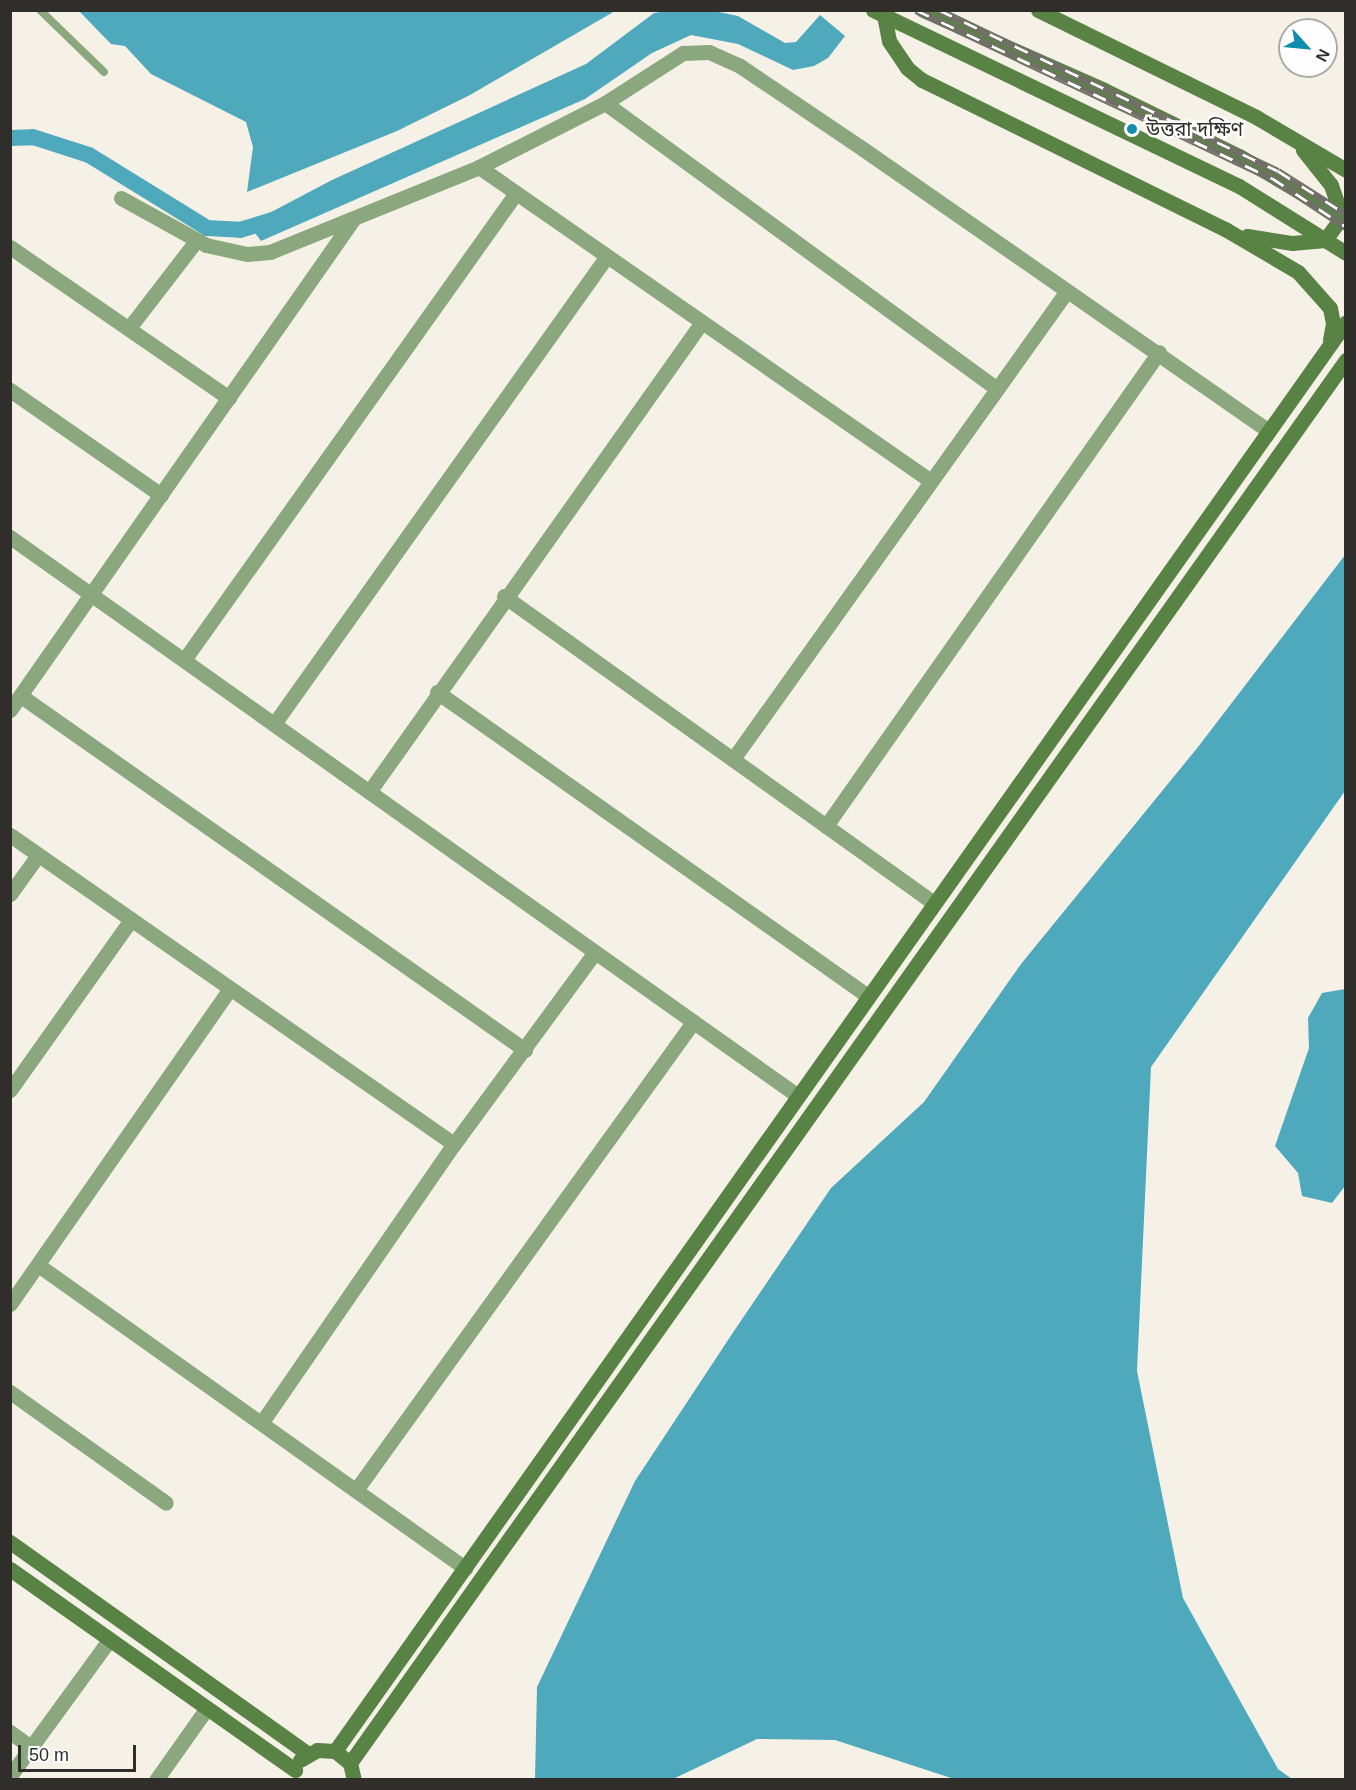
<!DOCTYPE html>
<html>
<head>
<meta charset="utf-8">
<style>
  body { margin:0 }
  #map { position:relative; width:1356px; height:1790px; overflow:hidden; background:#f6f1e7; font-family:Arial,"Noto Sans Bengali",sans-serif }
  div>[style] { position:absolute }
  .water>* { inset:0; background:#4fa9bd }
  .canal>* { height:16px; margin:-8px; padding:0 8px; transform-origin:8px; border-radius:8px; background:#4fa9bd }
  .lane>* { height:8px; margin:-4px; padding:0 4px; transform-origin:4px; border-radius:4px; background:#8ba77d }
  .street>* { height:15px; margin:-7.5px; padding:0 7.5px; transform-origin:7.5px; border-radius:7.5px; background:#8ba77d }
  .secondary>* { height:15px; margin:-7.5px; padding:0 7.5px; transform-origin:7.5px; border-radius:7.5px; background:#598344 }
  .rail>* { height:7px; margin-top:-3.5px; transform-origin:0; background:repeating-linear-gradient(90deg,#fefefe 0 14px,#726f69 0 28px); box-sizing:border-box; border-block:2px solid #726f69 }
  .dots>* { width:16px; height:16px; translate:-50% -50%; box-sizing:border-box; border:3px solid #fefefe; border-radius:50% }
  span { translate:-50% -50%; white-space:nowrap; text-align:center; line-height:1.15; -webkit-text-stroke:5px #fefefe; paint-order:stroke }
  .poi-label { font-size:20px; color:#302e2a }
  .left { translate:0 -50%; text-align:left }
  .frame { position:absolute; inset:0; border:12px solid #302e2a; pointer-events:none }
  .north { position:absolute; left:1278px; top:18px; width:60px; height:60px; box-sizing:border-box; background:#fefefe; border:2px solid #acaba9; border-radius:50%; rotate:117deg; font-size:16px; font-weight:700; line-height:24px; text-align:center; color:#302e2a }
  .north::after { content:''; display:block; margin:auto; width:21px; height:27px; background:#0e8dae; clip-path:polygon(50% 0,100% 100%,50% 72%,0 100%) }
  .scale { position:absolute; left:18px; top:1745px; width:118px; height:27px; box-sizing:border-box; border:3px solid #302e2a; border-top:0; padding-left:8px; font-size:18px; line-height:21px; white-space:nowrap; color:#302e2a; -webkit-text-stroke:4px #fefefe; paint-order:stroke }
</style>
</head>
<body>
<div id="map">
  <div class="water">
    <div style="clip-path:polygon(79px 11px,615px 11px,470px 95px,397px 131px,247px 192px,253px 147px,246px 122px,151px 74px,125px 46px,111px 44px)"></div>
    <div style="clip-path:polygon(667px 11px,714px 11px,738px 16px,785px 43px,796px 42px,820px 15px,845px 36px,828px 58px,814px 66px,793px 70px,738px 44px,691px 35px,652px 53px,585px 99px,261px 241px,255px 233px,256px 220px,332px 180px,586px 64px,654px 13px)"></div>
    <div style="clip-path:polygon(1345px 555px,1345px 791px,1151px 1067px,1137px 1371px,1183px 1598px,1278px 1769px,1292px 1779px,954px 1779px,835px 1740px,757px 1739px,673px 1779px,535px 1779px,537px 1687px,635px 1481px,734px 1331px,831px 1188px,924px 1102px,1021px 964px,1198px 747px)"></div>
    <div style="clip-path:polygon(1345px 989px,1345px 1186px,1332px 1203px,1302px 1196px,1298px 1173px,1275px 1146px,1309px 1048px,1308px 1018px,1322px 993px)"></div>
  </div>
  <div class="canal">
    <div style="left:10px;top:138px;width:23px;rotate:-2deg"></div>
    <div style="left:33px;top:137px;width:59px;rotate:17.8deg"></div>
    <div style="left:89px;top:155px;width:139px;rotate:31.7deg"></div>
    <div style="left:207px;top:228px;width:33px;rotate:3deg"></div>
    <div style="left:240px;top:230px;width:37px;rotate:-17deg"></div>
  </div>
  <div class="lane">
    <div style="left:40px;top:10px;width:89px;rotate:44.1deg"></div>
  </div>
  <div class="street">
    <div style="left:605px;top:103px;width:485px;rotate:36.1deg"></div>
    <div style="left:479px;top:167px;width:550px;rotate:34.79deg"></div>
    <div style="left:121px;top:198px;width:97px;rotate:28.9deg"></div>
    <div style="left:206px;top:245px;width:42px;rotate:12.4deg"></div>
    <div style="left:247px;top:254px;width:23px;rotate:-5deg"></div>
    <div style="left:270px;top:252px;width:226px;rotate:-22.1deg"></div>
    <div style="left:479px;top:167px;width:141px;rotate:-26.9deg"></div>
    <div style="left:605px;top:103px;width:93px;rotate:-32.7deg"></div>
    <div style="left:683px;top:53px;width:26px;rotate:-2deg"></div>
    <div style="left:709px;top:52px;width:34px;rotate:24deg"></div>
    <div style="left:740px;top:66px;width:148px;rotate:34deg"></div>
    <div style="left:863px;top:149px;width:493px;rotate:34.8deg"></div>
    <div style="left:10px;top:247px;width:266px;rotate:34.6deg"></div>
    <div style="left:129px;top:328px;width:110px;rotate:-52.4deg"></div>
    <div style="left:10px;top:390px;width:184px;rotate:34.8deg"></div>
    <div style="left:10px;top:537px;width:966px;rotate:35.35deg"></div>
    <div style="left:504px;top:596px;width:528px;rotate:35.53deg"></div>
    <div style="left:184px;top:660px;width:573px;rotate:-54.59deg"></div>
    <div style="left:437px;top:692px;width:527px;rotate:35.2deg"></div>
    <div style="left:21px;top:696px;width:616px;rotate:35.08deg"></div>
    <div style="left:10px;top:710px;width:597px;rotate:-55.03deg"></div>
    <div style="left:274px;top:724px;width:574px;rotate:-54.57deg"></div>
    <div style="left:733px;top:759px;width:575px;rotate:-54.49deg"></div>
    <div style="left:369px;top:792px;width:576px;rotate:-54.68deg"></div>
    <div style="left:826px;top:826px;width:579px;rotate:-54.91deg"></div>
    <div style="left:10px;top:835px;width:541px;rotate:34.84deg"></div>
    <div style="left:10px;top:894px;width:48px;rotate:-54.3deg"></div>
    <div style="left:10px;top:1090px;width:209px;rotate:-54.6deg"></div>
    <div style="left:38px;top:1265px;width:524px;rotate:35.36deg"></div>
    <div style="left:10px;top:1304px;width:381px;rotate:-55.1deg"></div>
    <div style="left:10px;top:1392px;width:191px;rotate:35.4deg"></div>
    <div style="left:262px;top:1422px;width:338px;rotate:-55.4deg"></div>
    <div style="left:454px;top:1144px;width:238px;rotate:-53.7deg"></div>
    <div style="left:356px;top:1490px;width:577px;rotate:-54.24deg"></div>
    <div style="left:10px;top:1732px;width:26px;rotate:36deg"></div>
    <div style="left:10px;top:1776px;width:168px;rotate:-53.9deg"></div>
    <div style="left:156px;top:1780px;width:88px;rotate:-54.7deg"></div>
  </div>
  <div class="secondary">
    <div style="left:873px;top:10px;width:406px;rotate:25.7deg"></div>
    <div style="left:1239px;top:186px;width:126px;rotate:32.1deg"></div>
    <div style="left:923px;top:10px;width:198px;rotate:23.8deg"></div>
    <div style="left:1104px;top:90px;width:150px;rotate:26.1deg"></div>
    <div style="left:1239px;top:156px;width:124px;rotate:30.5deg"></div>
    <div style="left:1038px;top:10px;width:243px;rotate:26.1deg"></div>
    <div style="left:1256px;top:117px;width:104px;rotate:30.5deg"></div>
    <div style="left:884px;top:15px;width:26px;rotate:79deg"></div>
    <div style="left:889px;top:41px;width:32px;rotate:56deg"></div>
    <div style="left:907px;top:68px;width:19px;rotate:39deg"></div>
    <div style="left:922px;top:80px;width:338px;rotate:26.2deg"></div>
    <div style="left:1225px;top:229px;width:85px;rotate:30.5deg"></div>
    <div style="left:1298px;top:272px;width:48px;rotate:48.4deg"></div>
    <div style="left:1330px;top:308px;width:16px;rotate:79deg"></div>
    <div style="left:1333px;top:324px;width:16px;rotate:101deg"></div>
    <div style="left:1247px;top:236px;width:46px;rotate:8.8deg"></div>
    <div style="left:1292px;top:243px;width:33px;rotate:-5deg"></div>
    <div style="left:1325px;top:240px;width:29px;rotate:-54deg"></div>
    <div style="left:1342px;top:217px;width:34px;rotate:-109deg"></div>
    <div style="left:1331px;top:185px;width:45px;rotate:-128.7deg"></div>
    <div style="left:10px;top:1542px;width:366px;rotate:35.4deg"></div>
    <div style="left:10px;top:1569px;width:349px;rotate:35.2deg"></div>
    <div style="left:335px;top:1751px;width:1750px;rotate:-54.72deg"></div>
    <div style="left:300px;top:1760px;width:20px;rotate:-30deg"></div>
    <div style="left:317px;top:1750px;width:18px;rotate:3deg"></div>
    <div style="left:335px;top:1751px;width:19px;rotate:39deg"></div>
    <div style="left:350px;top:1763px;width:17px;rotate:77deg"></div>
    <div style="left:350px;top:1763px;width:1721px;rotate:-54.63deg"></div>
  </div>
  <div class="rail">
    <div style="left:916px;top:10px;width:394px;rotate:25.3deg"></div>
    <div style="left:1272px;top:178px;width:89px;rotate:33.5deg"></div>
    <div style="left:939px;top:10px;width:375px;rotate:25.4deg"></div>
    <div style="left:1278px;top:171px;width:80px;rotate:32.3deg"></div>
  </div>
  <div class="dots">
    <div style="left:1132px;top:129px;background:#0e8dae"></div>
  </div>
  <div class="poi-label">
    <span class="left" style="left:1146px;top:129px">উত্তরা দক্ষিণ</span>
  </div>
  <div class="frame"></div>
  <div class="north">N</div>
  <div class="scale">50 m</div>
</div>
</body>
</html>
